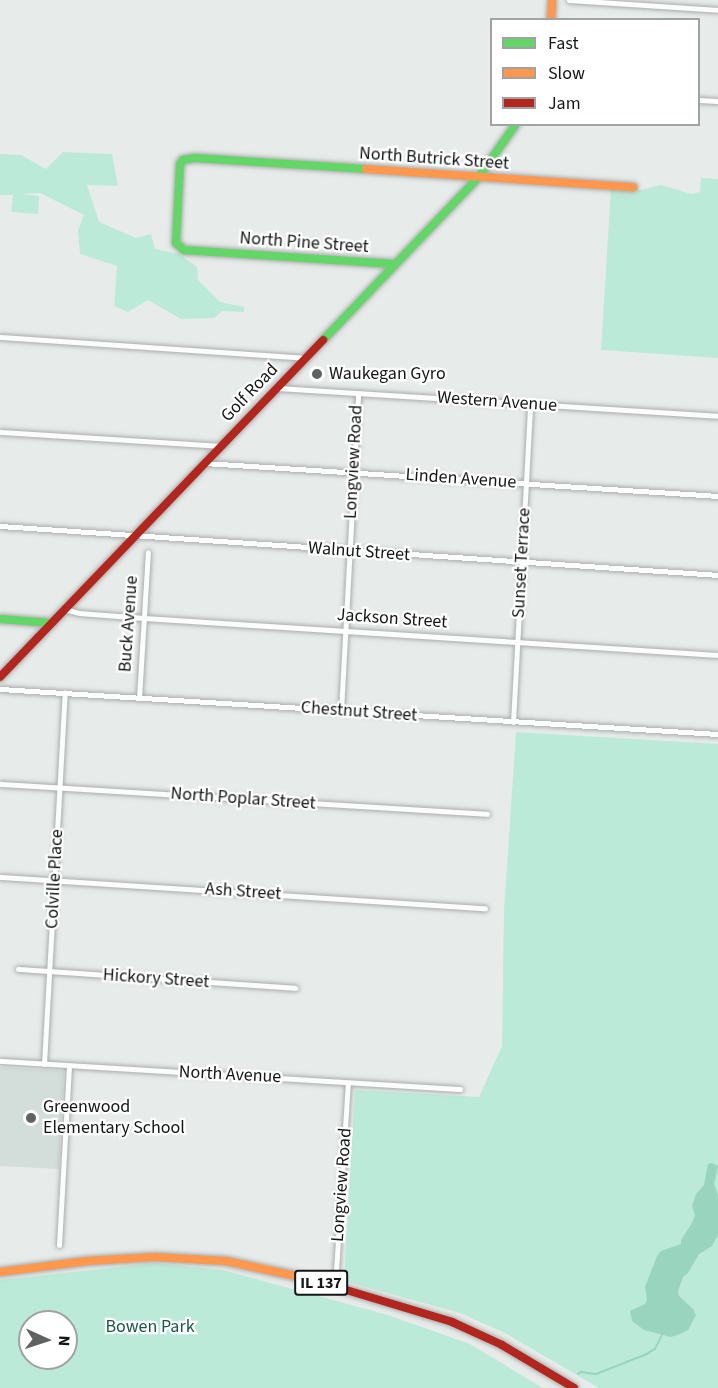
<!DOCTYPE html>
<html>
<head>
<meta charset="utf-8">
<style>
  body { margin:0 }
  #map { position:relative; width:718px; height:1388px; overflow:hidden; background:#e7ecea; font-family:"Source Sans 3",sans-serif }
  div>[style] { position:absolute }
  .built>* { inset:0; background:#d3ddda }
  .green>* { inset:0; background:#bcead9 }
  .water>* { inset:0; background:#99d4bf }
  .stream>* { height:1.5px; margin:-0.75px; padding:0 0.75px; transform-origin:0.75px; border-radius:0.75px; background:#99d4bf }
  .roads { filter:drop-shadow(0 0 2px #aaaead) drop-shadow(0 0 2px #aaaead) }
  .street>* { height:5px; margin:-2.5px; padding:0 2.5px; transform-origin:2.5px; border-radius:2.5px; background:#fbfcfc }
  .fast>* { height:8px; margin:-4px; padding:0 4px; transform-origin:4px; border-radius:4px; background:#63d668 }
  .slow>* { height:8px; margin:-4px; padding:0 4px; transform-origin:4px; border-radius:4px; background:#ff974d }
  .jam>* { height:8px; margin:-4px; padding:0 4px; transform-origin:4px; border-radius:4px; background:#b3261e }
  .dots>* { width:16px; height:16px; translate:-50% -50%; box-sizing:border-box; border:3px solid #fff; border-radius:50% }
  span { translate:-50% -50%; white-space:nowrap; text-align:center; line-height:1.15; -webkit-text-stroke:4.5px #fff; paint-order:stroke }
  .shield-label span { padding:2px 4px; background:#fff; border:2px solid; border-radius:4px; -webkit-text-stroke-width:0 }
  .shield-label { font-size:16px; color:#141716; font-weight:700 }
  .street-label { font-size:18px; color:#141716 }
  .poi-label { font-size:18px; color:#141716 }
  .left { translate:0 -50%; text-align:left }
  .park-label { font-size:18px; color:#185946 }
  .legend { position:absolute; left:490px; top:18px; width:210px; height:108px; box-sizing:border-box; background:#fff; border:2px solid #a1a2a2; margin:0; padding:8px 10px; list-style:none; font-size:18px; color:#141716 }
  .legend li { display:flex; align-items:center; gap:12px; height:30px }
  .legend b { width:30px; border:2px solid #a1a2a2 }
  .north { position:absolute; left:18px; top:1310px; width:60px; height:60px; box-sizing:border-box; background:#fff; border:2px solid #a1a2a2; border-radius:50%; rotate:93deg; font-size:16px; font-weight:700; line-height:24px; text-align:center; color:#141716 }
  .north::after { content:''; display:block; margin:auto; width:21px; height:27px; background:#5e6260; clip-path:polygon(50% 0,100% 100%,50% 72%,0 100%) }
</style>
</head>
<body>
<div id="map">
  <div class="built">
    <div style="clip-path:polygon(0 1067px,64px 1071px,59px 1169px,0 1166px)"></div>
  </div>
  <div class="green">
    <div style="clip-path:polygon(63px 152px,112px 154px,118px 186px,87px 185px,99px 222px,136px 238px,151px 234px,155px 249px,179px 254px,197px 267px,198px 280px,220px 302px,244px 307px,244px 312px,222px 311px,214px 318px,181px 319px,148px 300px,128px 312px,114px 306px,117px 266px,80px 254px,78px 230px,84px 215px,40px 193px,21px 194px,39px 196px,38px 214px,11px 212px,13px 195px,0 195px,0 154px,21px 155px,46px 169px)"></div>
    <div style="clip-path:polygon(701px 178px,718px 179px,718px 358px,601px 350px,611px 189px,641px 190px,661px 185px,691px 194px,700px 192px)"></div>
    <div style="clip-path:polygon(516px 732px,718px 744px,718px 1388px,599px 1388px,505px 1333px,460px 1313px,344px 1281px,355px 1090px,479px 1097px,502px 1046px,504px 910px)"></div>
    <div style="clip-path:polygon(evenodd,156px 1263px,223px 1270px,388px 1315px,470px 1344px,543px 1388px,0 1388px,0 1280px,156px 1263px,30px 1322px,66px 1322px,66px 1358px,30px 1358px,30px 1322px)"></div>
  </div>
  <div class="water">
    <div style="clip-path:polygon(712px 1163px,718px 1166px,714px 1184px,718px 1195px,718px 1235px,712px 1246px,699px 1254px,688px 1273px,683px 1277px,678px 1291px,679px 1296px,693px 1309px,696px 1315px,688px 1330px,680px 1334px,671px 1337px,644px 1330px,632px 1321px,630px 1311px,645px 1304px,647px 1300px,645px 1287px,657px 1256px,661px 1251px,681px 1244px,681px 1240px,692px 1223px,695px 1215px,692px 1206px,696px 1194px,704px 1185px,708px 1164px)"></div>
  </div>
  <div class="stream">
    <div style="left:578px;top:1374px;width:4px;rotate:-34deg"></div>
    <div style="left:581px;top:1372px;width:15px;rotate:8deg"></div>
    <div style="left:596px;top:1374px;width:55px;rotate:-21.4deg"></div>
    <div style="left:647px;top:1354px;width:9px;rotate:-32deg"></div>
    <div style="left:655px;top:1349px;width:16px;rotate:-63deg"></div>
  </div>
  <div class="roads">
    <div class="street">
      <div style="left:569px;top:0;width:149px;rotate:3.8deg"></div>
      <div style="left:698px;top:100px;width:20px;rotate:3deg"></div>
      <div style="left:0;top:337px;width:306px;rotate:3.9deg"></div>
      <div style="left:276px;top:388px;width:443px;rotate:3.6deg"></div>
      <div style="left:0;top:432px;width:220px;rotate:3.6deg"></div>
      <div style="left:204px;top:463px;width:515px;rotate:3.67deg"></div>
      <div style="left:0;top:526px;width:720px;rotate:3.9deg"></div>
      <div style="left:65px;top:609px;width:15px;rotate:16deg"></div>
      <div style="left:79px;top:613px;width:65px;rotate:4.4deg"></div>
      <div style="left:144px;top:618px;width:575px;rotate:3.69deg"></div>
      <div style="left:0;top:689px;width:719px;rotate:3.59deg"></div>
      <div style="left:139px;top:698px;width:146px;rotate:-86.5deg"></div>
      <div style="left:341px;top:711px;width:318px;rotate:-86.9deg"></div>
      <div style="left:513px;top:722px;width:318px;rotate:-86.9deg"></div>
      <div style="left:0;top:784px;width:488px;rotate:3.5deg"></div>
      <div style="left:0;top:877px;width:486px;rotate:3.7deg"></div>
      <div style="left:18px;top:969px;width:278px;rotate:3.9deg"></div>
      <div style="left:0;top:1061px;width:461px;rotate:3.5deg"></div>
      <div style="left:44px;top:1064px;width:372px;rotate:-86.8deg"></div>
      <div style="left:59px;top:1245px;width:179px;rotate:-86.8deg"></div>
      <div style="left:335px;top:1287px;width:204px;rotate:-86.4deg"></div>
    </div>
    <div class="fast">
      <div style="left:366px;top:169px;width:171px;rotate:-176.3deg"></div>
      <div style="left:195px;top:158px;width:12px;rotate:171deg"></div>
      <div style="left:183px;top:160px;width:5px;rotate:127deg"></div>
      <div style="left:180px;top:164px;width:79px;rotate:92.9deg"></div>
      <div style="left:176px;top:243px;width:11px;rotate:41deg"></div>
      <div style="left:184px;top:250px;width:210px;rotate:3.8deg"></div>
      <div style="left:323px;top:340px;width:224px;rotate:-46.3deg"></div>
      <div style="left:478px;top:178px;width:66px;rotate:-54.9deg"></div>
      <div style="left:0;top:619px;width:52px;rotate:4.4deg"></div>
    </div>
    <div class="slow">
      <div style="left:551px;top:20px;width:20px;rotate:-87deg"></div>
      <div style="left:366px;top:169px;width:268px;rotate:3.9deg"></div>
      <div style="left:0;top:1272px;width:88px;rotate:-7.2deg"></div>
      <div style="left:87px;top:1261px;width:68px;rotate:-3.4deg"></div>
      <div style="left:155px;top:1257px;width:71px;rotate:3.2deg"></div>
      <div style="left:226px;top:1261px;width:81px;rotate:12.1deg"></div>
      <div style="left:305px;top:1278px;width:40px;rotate:16deg"></div>
    </div>
    <div class="jam">
      <div style="left:0;top:677px;width:467px;rotate:-46.2deg"></div>
      <div style="left:343px;top:1289px;width:114px;rotate:16.8deg"></div>
      <div style="left:452px;top:1322px;width:55px;rotate:24.7deg"></div>
      <div style="left:502px;top:1345px;width:84px;rotate:30.8deg"></div>
    </div>
  </div>
  <div class="dots">
    <div style="left:317px;top:374px;background:#5e6260"></div>
    <div style="left:31px;top:1118px;background:#5e6260"></div>
  </div>
  <div class="shield-label">
    <span style="left:321px;top:1283px">IL 137</span>
  </div>
  <div class="street-label">
    <span style="left:434px;top:159px;rotate:4deg">North Butrick Street</span>
    <span style="left:304px;top:243px;rotate:4deg">North Pine Street</span>
    <span style="left:250px;top:393px;rotate:-46deg">Golf Road</span>
    <span style="left:497px;top:402px;rotate:4deg">Western Avenue</span>
    <span style="left:354px;top:462px;rotate:-87deg">Longview Road</span>
    <span style="left:461px;top:479px;rotate:4deg">Linden Avenue</span>
    <span style="left:359px;top:552px;rotate:4deg">Walnut Street</span>
    <span style="left:522px;top:563px;rotate:-87deg">Sunset Terrace</span>
    <span style="left:392px;top:619px;rotate:4deg">Jackson Street</span>
    <span style="left:129px;top:624px;rotate:-86deg">Buck Avenue</span>
    <span style="left:359px;top:712px;rotate:4deg">Chestnut Street</span>
    <span style="left:243px;top:799px;rotate:4deg">North Poplar Street</span>
    <span style="left:55px;top:879px;rotate:-87deg">Colville Place</span>
    <span style="left:243px;top:892px;rotate:4deg">Ash Street</span>
    <span style="left:156px;top:979px;rotate:4deg">Hickory Street</span>
    <span style="left:230px;top:1075px;rotate:3deg">North Avenue</span>
    <span style="left:342px;top:1185px;rotate:-86deg">Longview Road</span>
  </div>
  <div class="poi-label">
    <span class="left" style="left:329px;top:374px">Waukegan Gyro</span>
    <span class="left" style="left:43px;top:1118px">Greenwood<br>Elementary School</span>
  </div>
  <div class="park-label">
    <span style="left:150px;top:1327px">Bowen Park</span>
  </div>
  <ul class="legend">
  <li><b style="height:8px;background:#63d668"></b>Fast</li>
  <li><b style="height:8px;background:#ff974d"></b>Slow</li>
  <li><b style="height:8px;background:#b3261e"></b>Jam</li>
  </ul>
  <div class="north">N</div>
</div>
</body>
</html>
